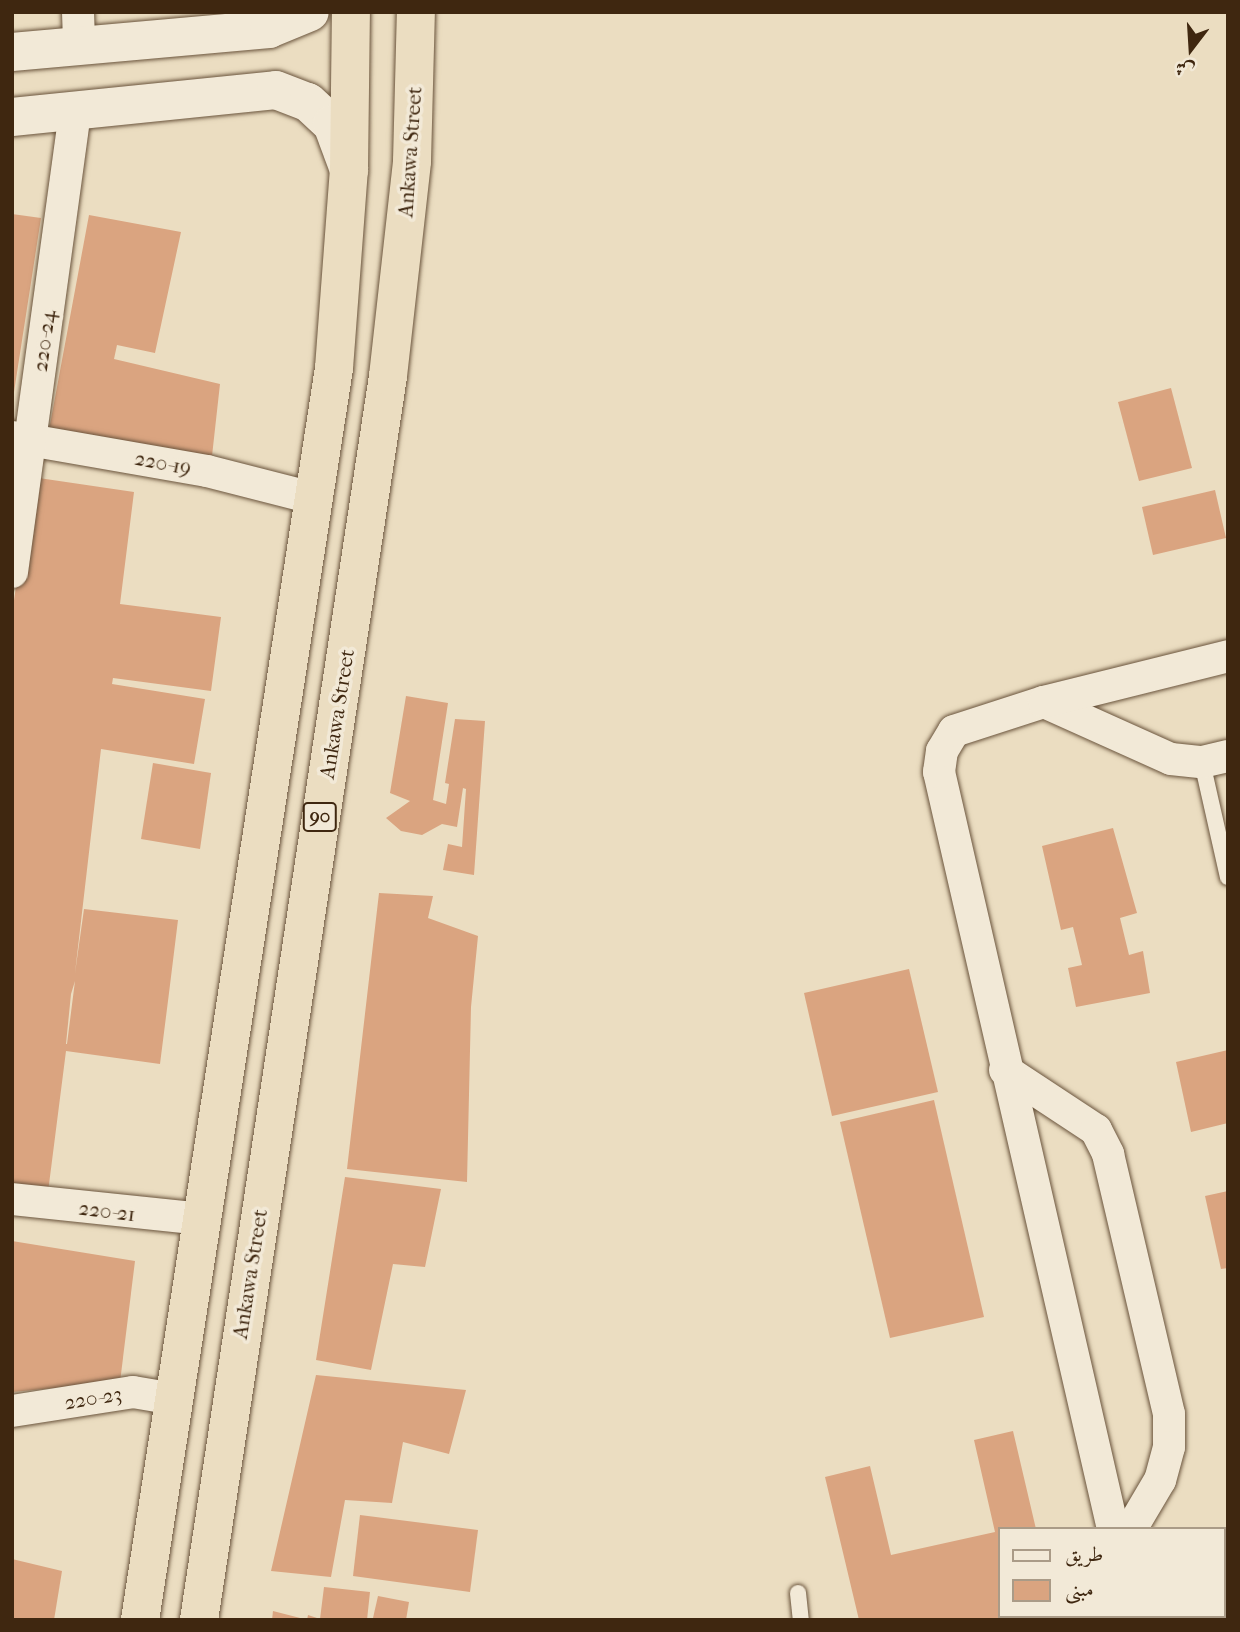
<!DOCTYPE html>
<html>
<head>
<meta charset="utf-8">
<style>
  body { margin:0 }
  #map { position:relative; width:1240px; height:1632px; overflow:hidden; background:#ebddc1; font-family:"IM FELL French Canon",Amiri,serif }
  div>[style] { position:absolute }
  .building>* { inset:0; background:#daa480 }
  .roads { filter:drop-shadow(0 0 2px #6a543c) drop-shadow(0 0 2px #6a543c) }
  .lane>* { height:16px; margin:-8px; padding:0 8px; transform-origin:8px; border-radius:8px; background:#f2e9d7 }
  .street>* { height:32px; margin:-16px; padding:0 16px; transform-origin:16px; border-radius:16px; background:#f2e9d7 }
  .secondary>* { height:38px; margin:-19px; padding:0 19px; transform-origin:19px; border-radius:19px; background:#f2e9d7 }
  .highway>* { height:38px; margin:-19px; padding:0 19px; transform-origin:19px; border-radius:19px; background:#ebddc1 }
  span { translate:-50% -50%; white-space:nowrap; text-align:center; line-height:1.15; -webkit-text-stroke:7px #f2e9d7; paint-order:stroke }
  .shield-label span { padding:2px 5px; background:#f2e9d7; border:2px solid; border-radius:5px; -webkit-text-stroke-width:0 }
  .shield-label { font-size:19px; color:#3f2710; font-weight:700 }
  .street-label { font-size:21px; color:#3f2710 }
  .frame { position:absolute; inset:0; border:14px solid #3f2710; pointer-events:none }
  .legend { position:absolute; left:998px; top:1527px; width:228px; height:91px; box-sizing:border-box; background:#f2e9d7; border:2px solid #aa9b87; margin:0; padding:9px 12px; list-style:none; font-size:21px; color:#3f2710 }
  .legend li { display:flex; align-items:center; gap:14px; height:35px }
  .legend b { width:35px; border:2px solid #aa9b87 }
  .north { position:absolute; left:1156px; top:14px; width:70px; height:70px; -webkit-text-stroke:5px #f2e9d7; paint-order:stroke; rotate:197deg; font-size:19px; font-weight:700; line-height:28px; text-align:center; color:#3f2710 }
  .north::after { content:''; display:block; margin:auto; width:24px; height:32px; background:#3f2710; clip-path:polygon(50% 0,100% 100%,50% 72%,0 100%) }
</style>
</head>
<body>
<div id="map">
  <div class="building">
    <div style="clip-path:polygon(12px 214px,41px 218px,14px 392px,12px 392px)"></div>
    <div style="clip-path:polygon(89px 215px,181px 232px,155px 353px,117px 345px,114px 359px,220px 384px,212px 456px,49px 430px)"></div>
    <div style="clip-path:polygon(1171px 388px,1192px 468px,1139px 481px,1118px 402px)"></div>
    <div style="clip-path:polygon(evenodd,32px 477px,134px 492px,120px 604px,221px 617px,211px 691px,113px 678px,112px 684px,205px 699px,194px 764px,101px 749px,75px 973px,84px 909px,178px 920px,169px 993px,160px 1064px,66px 1051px,47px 1200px,12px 1195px,12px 614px,32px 477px,75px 981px,67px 1044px,66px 1044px,71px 994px,75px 981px)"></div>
    <div style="clip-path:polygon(1215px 490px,1226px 538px,1153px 555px,1142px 507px)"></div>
    <div style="clip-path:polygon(406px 696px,448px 703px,433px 800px,446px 804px,449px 784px,445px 783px,455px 719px,485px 721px,474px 875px,443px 870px,448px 844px,462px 847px,466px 789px,463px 788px,457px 827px,442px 824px,422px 835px,401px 831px,386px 818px,410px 801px,390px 793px)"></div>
    <div style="clip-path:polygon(153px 763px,211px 773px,200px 849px,141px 839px)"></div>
    <div style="clip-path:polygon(1113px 828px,1137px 913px,1120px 918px,1129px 955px,1143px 951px,1150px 993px,1076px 1007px,1068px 968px,1082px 965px,1073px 927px,1061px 930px,1042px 846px)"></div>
    <div style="clip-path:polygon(379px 893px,433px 896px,428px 918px,478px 936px,471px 1007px,467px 1182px,347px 1169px)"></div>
    <div style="clip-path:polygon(909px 969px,938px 1092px,832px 1116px,804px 993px)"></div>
    <div style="clip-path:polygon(1228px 1050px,1228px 1123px,1191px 1132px,1176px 1062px)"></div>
    <div style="clip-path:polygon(934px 1100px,984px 1317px,890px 1338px,840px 1122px)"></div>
    <div style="clip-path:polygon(345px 1177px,441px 1189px,425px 1267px,393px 1264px,371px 1370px,316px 1360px)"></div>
    <div style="clip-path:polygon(1228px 1191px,1228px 1268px,1221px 1269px,1205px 1196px)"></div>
    <div style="clip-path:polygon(12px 1241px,135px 1261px,120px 1382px,12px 1392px)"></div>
    <div style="clip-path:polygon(316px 1375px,466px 1390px,449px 1454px,403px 1442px,392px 1503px,345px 1500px,331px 1577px,271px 1571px)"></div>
    <div style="clip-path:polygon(1013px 1431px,1036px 1529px,1000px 1529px,1000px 1616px,1055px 1620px,859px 1620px,825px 1477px,870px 1466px,891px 1555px,995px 1532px,974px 1440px)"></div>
    <div style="clip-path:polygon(360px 1515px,478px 1530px,470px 1592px,353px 1576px)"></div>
    <div style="clip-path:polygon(12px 1559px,62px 1571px,54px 1620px,12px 1620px)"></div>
    <div style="clip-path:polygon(324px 1587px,370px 1592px,367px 1620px,307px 1620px,308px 1615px,320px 1619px)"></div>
    <div style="clip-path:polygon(378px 1596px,409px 1602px,406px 1620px,373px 1618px)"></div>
    <div style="clip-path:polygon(273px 1611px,304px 1619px,304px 1620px,272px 1620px)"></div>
  </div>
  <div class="roads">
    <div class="lane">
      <div style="left:1202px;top:762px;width:118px;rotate:77.3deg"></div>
      <div style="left:798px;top:1593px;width:27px;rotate:84deg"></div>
    </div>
    <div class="street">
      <div style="left:78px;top:12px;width:33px;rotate:88deg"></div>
      <div style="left:12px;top:437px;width:198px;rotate:9.9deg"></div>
      <div style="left:207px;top:471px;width:109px;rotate:14.3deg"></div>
      <div style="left:12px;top:572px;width:465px;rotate:-82.2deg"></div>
      <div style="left:1044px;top:702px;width:139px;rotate:24.2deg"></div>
      <div style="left:1171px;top:759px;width:31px;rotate:6deg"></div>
      <div style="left:1202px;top:762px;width:27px;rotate:-13deg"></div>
      <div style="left:1005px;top:1070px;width:109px;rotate:33.4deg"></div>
      <div style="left:1096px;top:1130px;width:27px;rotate:63deg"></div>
      <div style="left:1108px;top:1154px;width:267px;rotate:76.8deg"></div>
      <div style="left:1169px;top:1414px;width:33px;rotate:90deg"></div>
      <div style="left:1169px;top:1447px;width:34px;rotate:105deg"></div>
      <div style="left:1160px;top:1480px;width:57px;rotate:120.6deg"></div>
      <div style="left:12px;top:1199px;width:190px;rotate:6deg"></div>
      <div style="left:12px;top:1411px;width:122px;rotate:-8.9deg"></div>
      <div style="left:133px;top:1392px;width:42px;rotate:9.7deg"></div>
      <div style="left:1113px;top:1529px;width:777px;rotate:-102.94deg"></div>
      <div style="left:939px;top:772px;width:21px;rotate:-82deg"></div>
      <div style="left:942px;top:751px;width:23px;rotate:-59deg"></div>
      <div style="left:954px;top:731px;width:95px;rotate:-17.9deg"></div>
      <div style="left:1044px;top:702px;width:190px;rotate:-14deg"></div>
      <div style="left:1130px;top:1616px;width:4px;rotate:76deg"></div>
    </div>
    <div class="secondary">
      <div style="left:12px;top:52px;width:258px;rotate:-5.1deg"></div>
      <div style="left:269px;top:29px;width:44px;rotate:-22.5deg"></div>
      <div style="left:12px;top:117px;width:265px;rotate:-5.8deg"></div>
      <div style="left:276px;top:90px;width:34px;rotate:21deg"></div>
      <div style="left:308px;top:102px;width:33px;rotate:43deg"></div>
      <div style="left:332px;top:124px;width:49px;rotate:69.7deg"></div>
    </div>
    <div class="highway">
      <div style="left:140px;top:1620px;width:1267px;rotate:-81.19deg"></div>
      <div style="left:334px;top:368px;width:199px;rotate:-85.7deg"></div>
      <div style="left:349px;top:170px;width:158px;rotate:-89.3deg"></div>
      <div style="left:199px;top:1620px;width:1258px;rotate:-81.36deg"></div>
      <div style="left:388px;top:376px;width:216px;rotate:-83.6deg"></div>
      <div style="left:412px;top:161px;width:149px;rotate:-88.5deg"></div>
    </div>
  </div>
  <div class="shield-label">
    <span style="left:320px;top:817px">90</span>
  </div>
  <div class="street-label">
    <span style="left:410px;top:152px;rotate:-86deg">Ankawa Street</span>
    <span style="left:44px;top:341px;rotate:-82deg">220-24</span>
    <span style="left:163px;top:463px;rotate:11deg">220-19</span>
    <span style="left:337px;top:714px;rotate:-81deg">Ankawa Street</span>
    <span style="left:107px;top:1211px;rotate:7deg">220-21</span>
    <span style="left:250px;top:1274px;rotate:-81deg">Ankawa Street</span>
    <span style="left:93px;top:1398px;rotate:-9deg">220-23</span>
  </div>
  <div class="frame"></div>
  <ul class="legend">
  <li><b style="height:9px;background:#f2e9d7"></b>طريق</li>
  <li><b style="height:19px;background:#daa480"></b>مبنى</li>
  </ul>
  <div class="north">ش</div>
</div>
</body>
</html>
